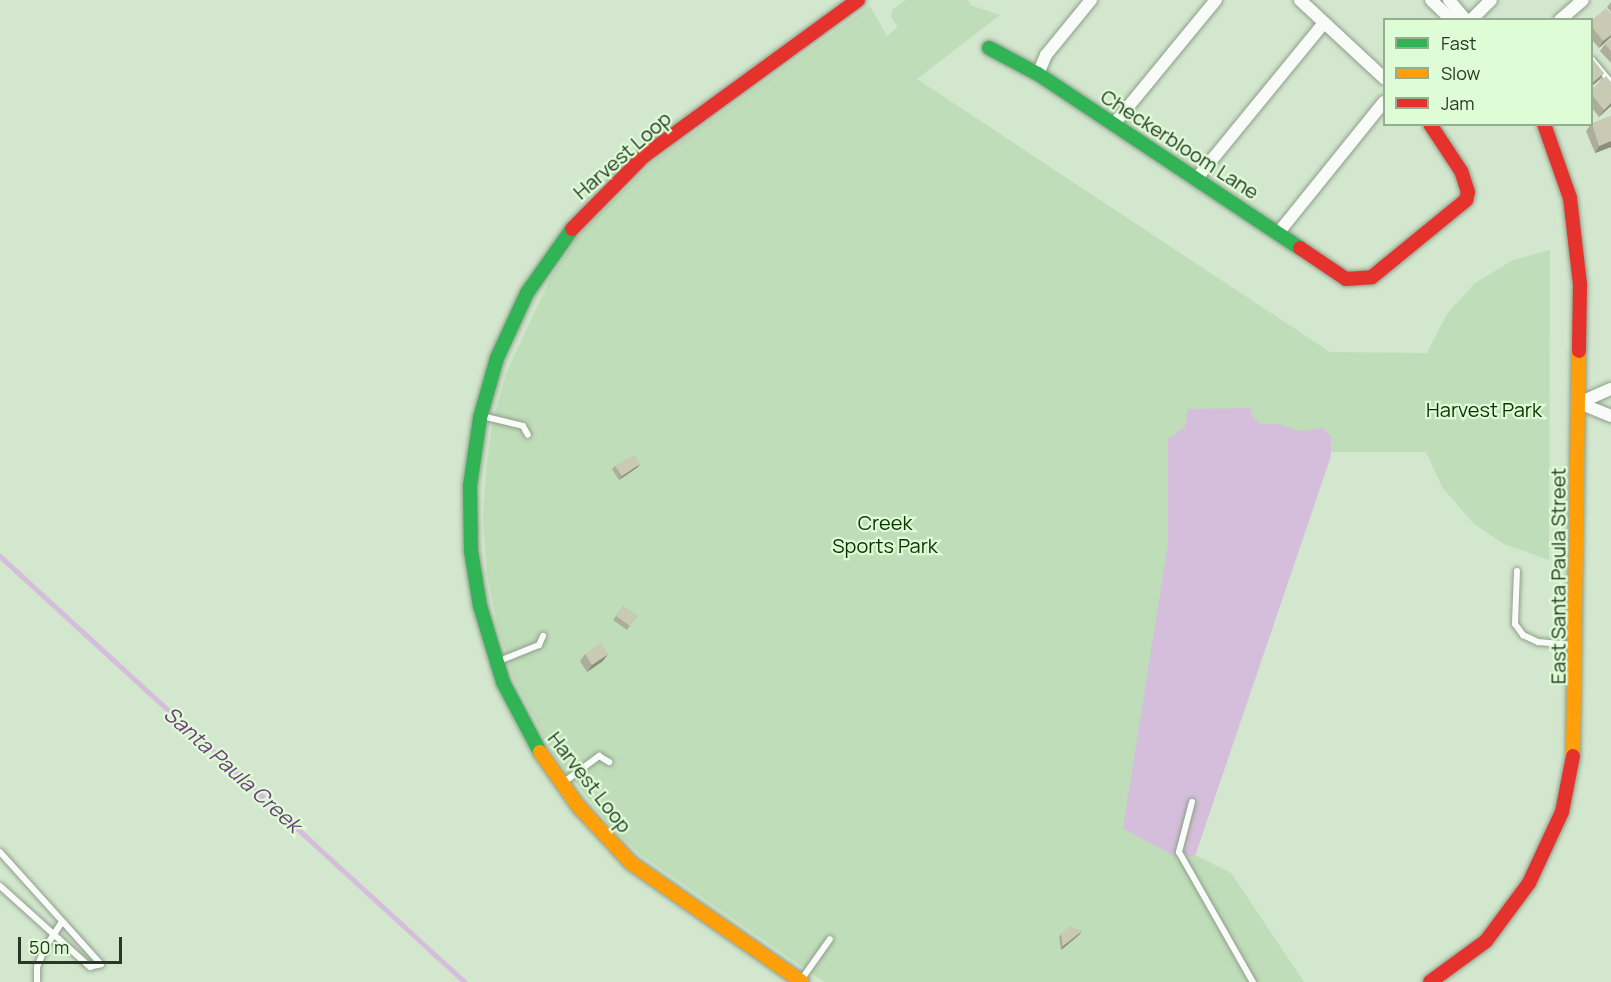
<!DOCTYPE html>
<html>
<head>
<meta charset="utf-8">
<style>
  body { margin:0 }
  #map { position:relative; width:1611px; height:982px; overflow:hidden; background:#d2e7cd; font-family:Manrope,sans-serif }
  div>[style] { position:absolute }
  .green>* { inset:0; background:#bfddb8 }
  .water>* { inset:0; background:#d5bedb }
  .stream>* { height:4.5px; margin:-2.25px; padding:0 2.25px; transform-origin:2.25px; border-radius:2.25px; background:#d5bedb }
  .roads { filter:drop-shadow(0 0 2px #8f9e8b) drop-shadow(0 0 2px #8f9e8b) }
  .lane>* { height:6px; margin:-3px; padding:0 3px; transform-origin:3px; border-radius:3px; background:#f8fbf8 }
  .street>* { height:12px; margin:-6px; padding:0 6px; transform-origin:6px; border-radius:6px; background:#f8fbf8 }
  .fast>* { height:14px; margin:-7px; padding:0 7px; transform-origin:7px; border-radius:7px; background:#30b455 }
  .slow>* { height:14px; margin:-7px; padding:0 7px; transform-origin:7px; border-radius:7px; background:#ff9f0a }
  .jam>* { height:14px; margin:-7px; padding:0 7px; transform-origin:7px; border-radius:7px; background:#e5322d }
  .wall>* { inset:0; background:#acae9b }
  .shaded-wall>* { inset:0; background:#8c8d7e }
  .building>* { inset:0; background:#c8cab4 }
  span { translate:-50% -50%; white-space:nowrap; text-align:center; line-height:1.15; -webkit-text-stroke:4.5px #defdd6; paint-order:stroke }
  .street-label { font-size:20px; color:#293826 }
  .park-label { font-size:20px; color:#093300 }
  .water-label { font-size:21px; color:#713d7d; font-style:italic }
  .legend { position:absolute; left:1383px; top:18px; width:210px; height:108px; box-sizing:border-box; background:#defdd6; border:2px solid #96ae90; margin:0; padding:8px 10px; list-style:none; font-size:18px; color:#293826 }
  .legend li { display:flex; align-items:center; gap:12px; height:30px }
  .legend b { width:30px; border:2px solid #96ae90 }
  .scale { position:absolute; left:18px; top:937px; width:104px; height:27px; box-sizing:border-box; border:3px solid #293826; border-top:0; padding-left:8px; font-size:18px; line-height:21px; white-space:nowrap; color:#293826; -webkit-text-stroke:4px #defdd6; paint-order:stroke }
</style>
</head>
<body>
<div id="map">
  <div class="green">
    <div style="clip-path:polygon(906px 0,968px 0,970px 5px,1000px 15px,917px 79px,1330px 352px,1427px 353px,1447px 314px,1475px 283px,1513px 260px,1550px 250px,1549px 560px,1504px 544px,1474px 524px,1442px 487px,1426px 452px,1331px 452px,1195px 855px,1231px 873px,1304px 982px,824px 982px,640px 854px,612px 828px,554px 755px,514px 679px,497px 624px,487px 574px,483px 519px,486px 469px,493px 419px,507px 371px,551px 277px,581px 232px,652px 163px,870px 6px,887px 36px,898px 27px,891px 17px,892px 10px)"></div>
  </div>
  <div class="water">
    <div style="clip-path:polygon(1251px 408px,1252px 416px,1260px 424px,1279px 424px,1299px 431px,1323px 428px,1331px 436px,1331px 456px,1195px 856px,1174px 856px,1123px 828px,1168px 543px,1168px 439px,1185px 427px,1188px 409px)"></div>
  </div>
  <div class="stream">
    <div style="left:0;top:556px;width:631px;rotate:42.49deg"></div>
  </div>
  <div class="roads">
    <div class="lane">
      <div style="left:1592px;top:60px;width:30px;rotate:50deg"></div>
      <div style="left:482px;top:416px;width:42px;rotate:13.7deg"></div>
      <div style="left:523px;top:426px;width:10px;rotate:61deg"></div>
      <div style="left:1517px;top:571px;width:53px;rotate:92.2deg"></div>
      <div style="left:1515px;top:624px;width:14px;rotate:54deg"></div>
      <div style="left:1523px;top:635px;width:17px;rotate:25deg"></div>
      <div style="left:1538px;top:642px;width:35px;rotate:5deg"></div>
      <div style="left:499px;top:661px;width:43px;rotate:-21.8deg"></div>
      <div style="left:539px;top:645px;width:10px;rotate:-66deg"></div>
      <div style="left:564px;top:782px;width:44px;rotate:-36.6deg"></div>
      <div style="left:599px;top:756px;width:12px;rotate:31deg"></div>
      <div style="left:1192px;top:802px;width:52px;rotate:104.6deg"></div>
      <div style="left:1179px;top:852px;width:150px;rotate:60.4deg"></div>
      <div style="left:0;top:852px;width:151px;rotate:48deg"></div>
      <div style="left:101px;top:964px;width:11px;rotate:165deg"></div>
      <div style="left:90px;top:967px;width:121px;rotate:-138deg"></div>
      <div style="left:801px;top:980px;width:50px;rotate:-54.7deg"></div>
      <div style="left:37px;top:982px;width:15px;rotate:-90deg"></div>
      <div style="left:37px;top:967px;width:21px;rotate:-67deg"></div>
      <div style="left:45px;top:948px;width:31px;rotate:-57deg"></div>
    </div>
    <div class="street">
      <div style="left:1300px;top:0;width:115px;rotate:42.9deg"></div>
      <div style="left:1431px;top:0;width:29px;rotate:44deg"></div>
      <div style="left:1449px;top:0;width:26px;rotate:50deg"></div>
      <div style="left:1471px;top:20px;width:28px;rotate:-45deg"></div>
      <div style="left:1560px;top:20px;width:30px;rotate:-41deg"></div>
      <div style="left:1038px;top:74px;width:21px;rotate:-67deg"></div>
      <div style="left:1046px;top:55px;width:71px;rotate:-50.7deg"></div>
      <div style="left:1114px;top:124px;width:161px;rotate:-50.6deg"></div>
      <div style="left:1197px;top:178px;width:200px;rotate:-50.7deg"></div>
      <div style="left:1279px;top:232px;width:167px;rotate:-51.1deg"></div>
      <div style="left:1579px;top:403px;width:35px;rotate:-24deg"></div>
      <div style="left:1579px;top:403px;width:35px;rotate:22deg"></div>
    </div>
    <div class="fast">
      <div style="left:989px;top:48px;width:55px;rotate:28deg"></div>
      <div style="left:1038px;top:74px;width:315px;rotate:33.6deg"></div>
      <div style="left:540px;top:752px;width:79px;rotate:-117.9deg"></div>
      <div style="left:503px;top:682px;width:79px;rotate:-106.8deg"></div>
      <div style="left:480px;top:606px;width:56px;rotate:-99.3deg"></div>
      <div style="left:471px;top:551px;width:65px;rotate:-90.9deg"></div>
      <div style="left:470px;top:486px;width:69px;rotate:-81.6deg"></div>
      <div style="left:480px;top:418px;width:62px;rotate:-74.2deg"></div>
      <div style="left:497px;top:358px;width:72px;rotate:-65.2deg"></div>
      <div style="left:527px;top:293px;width:78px;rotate:-54.9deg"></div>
    </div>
    <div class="slow">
      <div style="left:540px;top:752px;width:67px;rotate:54.7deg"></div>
      <div style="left:579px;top:807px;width:76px;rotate:47.1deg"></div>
      <div style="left:631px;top:863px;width:208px;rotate:34.8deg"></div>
      <div style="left:1573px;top:756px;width:405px;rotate:-89.2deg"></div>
    </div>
    <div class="jam">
      <div style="left:1544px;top:124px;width:78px;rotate:70.6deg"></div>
      <div style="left:1570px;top:198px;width:88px;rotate:83.4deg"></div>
      <div style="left:1580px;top:285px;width:66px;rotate:90.9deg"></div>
      <div style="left:572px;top:229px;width:103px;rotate:-45.4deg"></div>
      <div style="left:644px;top:156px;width:265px;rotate:-36.1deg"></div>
      <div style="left:1300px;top:248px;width:55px;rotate:34deg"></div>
      <div style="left:1346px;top:279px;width:26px;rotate:-4deg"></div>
      <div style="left:1372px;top:277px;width:122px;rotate:-39.3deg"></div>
      <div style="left:1466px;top:200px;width:8px;rotate:-76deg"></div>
      <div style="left:1468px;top:192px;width:22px;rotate:-108deg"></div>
      <div style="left:1461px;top:171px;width:56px;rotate:-123.4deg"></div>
      <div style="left:1430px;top:982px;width:69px;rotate:-36.2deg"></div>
      <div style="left:1486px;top:941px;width:72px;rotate:-53.4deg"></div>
      <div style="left:1529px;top:883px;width:78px;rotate:-65.1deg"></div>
      <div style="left:1562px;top:812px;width:57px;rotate:-78.9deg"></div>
    </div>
  </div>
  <div class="wall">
    <div style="clip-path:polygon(1611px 2px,1611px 12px,1607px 7px)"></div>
    <div style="clip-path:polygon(1592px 20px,1611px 37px,1599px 48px,1592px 40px)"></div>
    <div style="clip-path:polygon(1611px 39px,1611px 63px,1600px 51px,1605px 44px)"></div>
    <div style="clip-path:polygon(1611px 82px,1611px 106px,1599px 117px,1592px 108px,1592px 89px)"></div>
    <div style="clip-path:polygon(1611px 116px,1611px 147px,1595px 153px,1586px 131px,1591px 124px)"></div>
    <div style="clip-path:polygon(615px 466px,638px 467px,619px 480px,612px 469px)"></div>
    <div style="clip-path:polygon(623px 606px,637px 616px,627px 630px,613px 620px)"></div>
    <div style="clip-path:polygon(585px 654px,603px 661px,587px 672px,580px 661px)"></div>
    <div style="clip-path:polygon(1061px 934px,1080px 934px,1061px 950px,1059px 937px)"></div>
  </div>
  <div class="shaded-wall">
    <div style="clip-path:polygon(1611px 35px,1611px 37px,1599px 48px,1603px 41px)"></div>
    <div style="clip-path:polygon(1604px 73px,1599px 80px,1592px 86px,1592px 83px)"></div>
    <div style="clip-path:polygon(1611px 103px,1611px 106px,1599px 117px,1604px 110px)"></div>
    <div style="clip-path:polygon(1611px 141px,1611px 147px,1595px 153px,1599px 146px)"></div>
    <div style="clip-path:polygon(640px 464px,638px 467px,619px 480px,622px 476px)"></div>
    <div style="clip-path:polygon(608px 654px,603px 661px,587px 672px,592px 665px)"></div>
    <div style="clip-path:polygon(1082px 931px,1080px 934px,1061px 950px,1063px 946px)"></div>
  </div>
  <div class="building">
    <div style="clip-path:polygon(1606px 8px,1611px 14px,1611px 35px,1603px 41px,1592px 27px,1592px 20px)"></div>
    <div style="clip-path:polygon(1611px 39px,1611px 51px,1605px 44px)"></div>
    <div style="clip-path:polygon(1592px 58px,1604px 73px,1592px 83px)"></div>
    <div style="clip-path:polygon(1606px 76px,1611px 82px,1611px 103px,1604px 110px,1592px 95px,1592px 89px)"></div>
    <div style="clip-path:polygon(1611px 116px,1611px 141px,1599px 146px,1592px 124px)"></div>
    <div style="clip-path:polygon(634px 455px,640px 464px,622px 476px,615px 466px)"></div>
    <div style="clip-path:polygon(623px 606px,637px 616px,630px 626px,616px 616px)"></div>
    <div style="clip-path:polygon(601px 643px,608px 654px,592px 665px,585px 654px)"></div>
    <div style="clip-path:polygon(1070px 926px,1082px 931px,1063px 946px,1061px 934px)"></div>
  </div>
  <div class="street-label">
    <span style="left:1180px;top:144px;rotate:33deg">Checkerbloom Lane</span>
    <span style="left:622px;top:155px;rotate:-41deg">Harvest Loop</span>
    <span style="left:1558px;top:576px;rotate:-90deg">East Santa Paula Street</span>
    <span style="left:590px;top:782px;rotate:52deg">Harvest Loop</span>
  </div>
  <div class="park-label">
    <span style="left:1484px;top:409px">Harvest Park</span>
    <span style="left:885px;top:534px">Creek<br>Sports Park</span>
  </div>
  <div class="water-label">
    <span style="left:233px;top:769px;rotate:42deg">Santa Paula Creek</span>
  </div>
  <ul class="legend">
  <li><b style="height:8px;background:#30b455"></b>Fast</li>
  <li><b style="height:8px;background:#ff9f0a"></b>Slow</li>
  <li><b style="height:8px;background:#e5322d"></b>Jam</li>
  </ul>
  <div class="scale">50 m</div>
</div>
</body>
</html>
